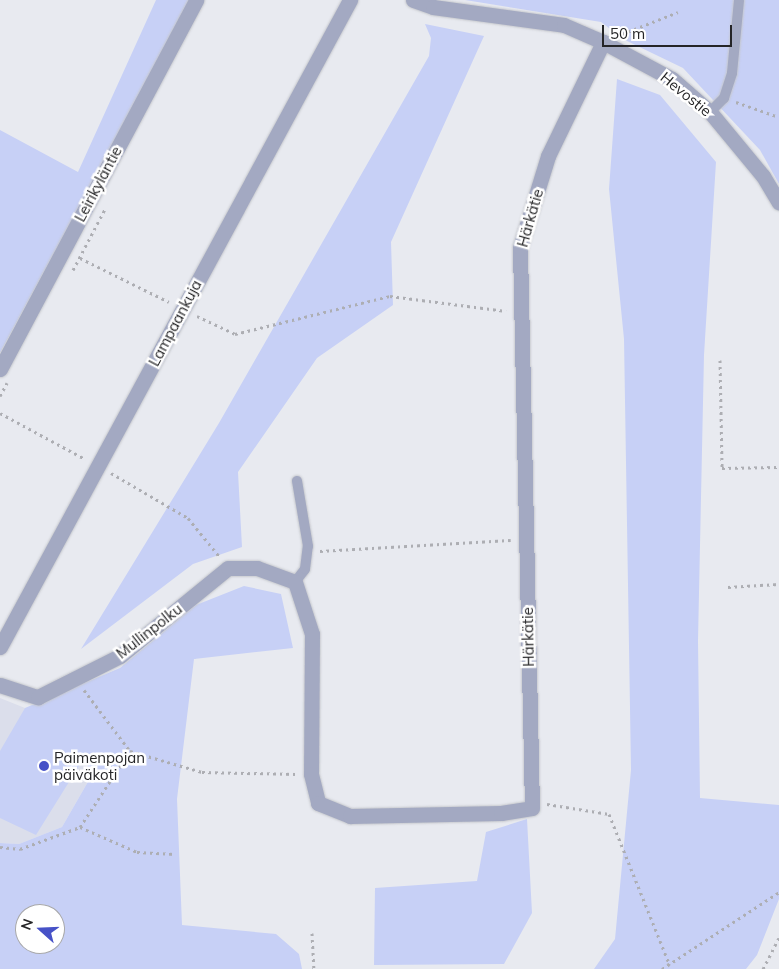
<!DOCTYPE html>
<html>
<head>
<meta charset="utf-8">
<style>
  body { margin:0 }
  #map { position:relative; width:779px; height:969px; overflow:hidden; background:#e8eaf0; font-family:Mulish,sans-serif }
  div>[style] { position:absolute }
  .built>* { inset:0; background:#dbdeeb }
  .green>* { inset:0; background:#c7d0f6 }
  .path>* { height:3px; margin-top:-1.5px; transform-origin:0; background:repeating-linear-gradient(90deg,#adaeb3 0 2.5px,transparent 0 6.5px) }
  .roads { filter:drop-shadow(0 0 1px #c5c7cc) drop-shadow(0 0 1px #c5c7cc) }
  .service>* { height:10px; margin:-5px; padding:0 5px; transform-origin:5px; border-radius:5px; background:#a3a9c2 }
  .minor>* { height:15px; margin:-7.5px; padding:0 7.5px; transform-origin:7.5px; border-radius:7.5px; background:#a3a9c2 }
  .tertiary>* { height:15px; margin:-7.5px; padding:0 7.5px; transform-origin:7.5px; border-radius:7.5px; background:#a3a9c2 }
  .dots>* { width:14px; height:14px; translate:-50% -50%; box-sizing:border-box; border:2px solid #fff; border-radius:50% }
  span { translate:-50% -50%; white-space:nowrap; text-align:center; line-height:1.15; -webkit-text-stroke:5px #fff; paint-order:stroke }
  .street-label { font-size:15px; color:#252527 }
  .poi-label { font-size:15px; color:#252527 }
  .left { translate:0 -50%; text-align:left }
  .north { position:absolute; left:15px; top:904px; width:50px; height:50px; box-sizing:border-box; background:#fff; border:1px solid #a8a8a9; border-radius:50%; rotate:290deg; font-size:14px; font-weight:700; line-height:20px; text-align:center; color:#252527 }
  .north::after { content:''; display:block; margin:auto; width:18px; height:22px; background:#4752c7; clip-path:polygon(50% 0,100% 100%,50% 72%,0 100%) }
  .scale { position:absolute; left:602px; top:25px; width:130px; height:22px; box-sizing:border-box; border:2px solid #252527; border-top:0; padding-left:6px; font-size:15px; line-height:18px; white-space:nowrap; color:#252527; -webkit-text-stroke:4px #fff; paint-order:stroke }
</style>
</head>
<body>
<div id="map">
  <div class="built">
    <div style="clip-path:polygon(0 698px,25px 708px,88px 752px,89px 780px,62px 827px,19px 844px,0 843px)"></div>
  </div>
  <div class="green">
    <div style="clip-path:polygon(156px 0,190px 0,0 353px,0 130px,78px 172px)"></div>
    <div style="clip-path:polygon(465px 0,779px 0,779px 184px,760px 150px,683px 68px,625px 40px,601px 22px)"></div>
    <div style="clip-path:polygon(425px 24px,484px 36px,391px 242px,393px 305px,317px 358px,238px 472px,242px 547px,193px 564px,81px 649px,219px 423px,429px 56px,431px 38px)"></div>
    <div style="clip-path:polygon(617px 79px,660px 95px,716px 162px,704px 355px,698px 641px,700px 798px,779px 805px,779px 899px,757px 955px,746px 969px,594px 969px,615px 939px,631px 770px,624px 339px,609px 189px)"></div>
    <div style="clip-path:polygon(evenodd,244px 586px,281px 594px,293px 648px,194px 659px,177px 799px,182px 925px,276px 934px,299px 954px,302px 969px,0 969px,0 843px,19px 844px,62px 827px,89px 780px,87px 753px,36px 835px,0 818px,0 751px,25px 708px,120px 668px,196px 605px,244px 586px,25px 914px,55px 914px,55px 944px,25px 944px,25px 914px)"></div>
    <div style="clip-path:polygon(527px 819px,532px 913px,504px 964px,374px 965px,375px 888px,477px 881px,486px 832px)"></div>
  </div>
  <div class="path">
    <div style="left:622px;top:34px;width:60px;rotate:-21.4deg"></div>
    <div style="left:736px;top:102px;width:46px;rotate:19.2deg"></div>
    <div style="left:80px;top:258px;width:99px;rotate:26.3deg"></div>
    <div style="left:73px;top:270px;width:69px;rotate:-62.3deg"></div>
    <div style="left:197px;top:316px;width:42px;rotate:25.3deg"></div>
    <div style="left:235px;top:334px;width:160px;rotate:-13.8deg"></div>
    <div style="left:390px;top:296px;width:117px;rotate:7.4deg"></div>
    <div style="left:720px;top:360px;width:108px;rotate:88.9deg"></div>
    <div style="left:722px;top:468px;width:57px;rotate:-1deg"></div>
    <div style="left:0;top:396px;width:15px;rotate:-62deg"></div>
    <div style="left:0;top:413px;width:97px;rotate:28.4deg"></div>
    <div style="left:111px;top:473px;width:89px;rotate:30.3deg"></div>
    <div style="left:188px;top:518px;width:49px;rotate:50.8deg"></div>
    <div style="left:320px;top:551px;width:191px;rotate:-3.3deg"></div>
    <div style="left:728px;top:587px;width:51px;rotate:-3.4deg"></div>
    <div style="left:84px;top:690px;width:76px;rotate:53deg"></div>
    <div style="left:130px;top:751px;width:75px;rotate:16.3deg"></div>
    <div style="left:202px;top:772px;width:94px;rotate:1.2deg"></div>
    <div style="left:547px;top:804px;width:63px;rotate:9.2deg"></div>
    <div style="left:609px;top:814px;width:161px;rotate:68.1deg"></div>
    <div style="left:669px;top:963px;width:6px;rotate:99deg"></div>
    <div style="left:80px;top:827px;width:62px;rotate:23.7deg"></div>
    <div style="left:137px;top:852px;width:38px;rotate:3deg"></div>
    <div style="left:0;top:847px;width:20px;rotate:6deg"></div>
    <div style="left:20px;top:849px;width:64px;rotate:-20.1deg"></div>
    <div style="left:80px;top:827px;width:91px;rotate:-56.7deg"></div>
    <div style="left:312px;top:933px;width:36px;rotate:87deg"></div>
    <div style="left:662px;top:969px;width:140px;rotate:-33.3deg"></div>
    <div style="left:763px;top:969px;width:35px;rotate:-63deg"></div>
  </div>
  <div class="roads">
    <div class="service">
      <div style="left:710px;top:112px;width:20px;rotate:-45deg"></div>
      <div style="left:724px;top:98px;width:26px;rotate:-72deg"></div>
      <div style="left:732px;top:73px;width:73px;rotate:-84.5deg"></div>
      <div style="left:295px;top:582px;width:16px;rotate:-52deg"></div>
      <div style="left:305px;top:569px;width:23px;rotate:-83deg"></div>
      <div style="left:308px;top:546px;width:66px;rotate:-99.6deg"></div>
    </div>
    <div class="minor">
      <div style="left:413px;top:0;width:21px;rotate:19deg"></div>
      <div style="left:433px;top:7px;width:132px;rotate:7.8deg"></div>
      <div style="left:564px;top:25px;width:43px;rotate:23.6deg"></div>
      <div style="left:603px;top:42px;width:78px;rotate:28.2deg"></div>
      <div style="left:672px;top:79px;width:50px;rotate:41deg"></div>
      <div style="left:710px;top:112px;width:83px;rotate:50.4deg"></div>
      <div style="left:763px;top:176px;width:31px;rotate:59deg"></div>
      <div style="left:0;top:647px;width:736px;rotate:-61.59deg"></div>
      <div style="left:0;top:685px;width:40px;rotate:18deg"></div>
      <div style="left:38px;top:697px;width:92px;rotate:-26.6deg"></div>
      <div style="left:120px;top:656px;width:139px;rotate:-39.2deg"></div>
      <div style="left:228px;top:568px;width:29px"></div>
      <div style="left:257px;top:568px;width:40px;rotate:20.2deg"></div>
      <div style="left:295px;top:582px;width:55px;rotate:71.9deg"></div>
      <div style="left:312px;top:634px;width:140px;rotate:90.4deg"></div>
      <div style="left:311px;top:774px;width:30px;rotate:76deg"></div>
      <div style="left:318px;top:803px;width:35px;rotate:22deg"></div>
      <div style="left:350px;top:816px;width:151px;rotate:-1.1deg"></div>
      <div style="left:501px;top:813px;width:31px;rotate:-9deg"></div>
      <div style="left:532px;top:808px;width:561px;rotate:-91.23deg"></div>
      <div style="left:520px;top:247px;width:95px;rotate:-72.9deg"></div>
      <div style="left:548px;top:156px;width:127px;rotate:-64.2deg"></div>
    </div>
    <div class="tertiary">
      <div style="left:0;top:369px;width:418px;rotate:-62deg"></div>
    </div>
  </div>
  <div class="dots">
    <div style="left:44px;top:766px;background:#4752c7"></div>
  </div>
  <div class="street-label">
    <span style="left:686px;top:94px;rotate:39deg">Hevostie</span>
    <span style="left:98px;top:184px;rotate:-62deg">Leirikyläntie</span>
    <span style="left:530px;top:218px;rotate:-74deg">Härkätie</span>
    <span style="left:175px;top:323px;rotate:-62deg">Lampaankuja</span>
    <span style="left:149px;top:631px;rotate:-38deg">Mullinpolku</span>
    <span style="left:528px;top:637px;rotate:-91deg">Härkätie</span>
  </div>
  <div class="poi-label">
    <span class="left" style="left:54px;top:766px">Paimenpojan<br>päiväkoti</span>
  </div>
  <div class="north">N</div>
  <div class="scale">50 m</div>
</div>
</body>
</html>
